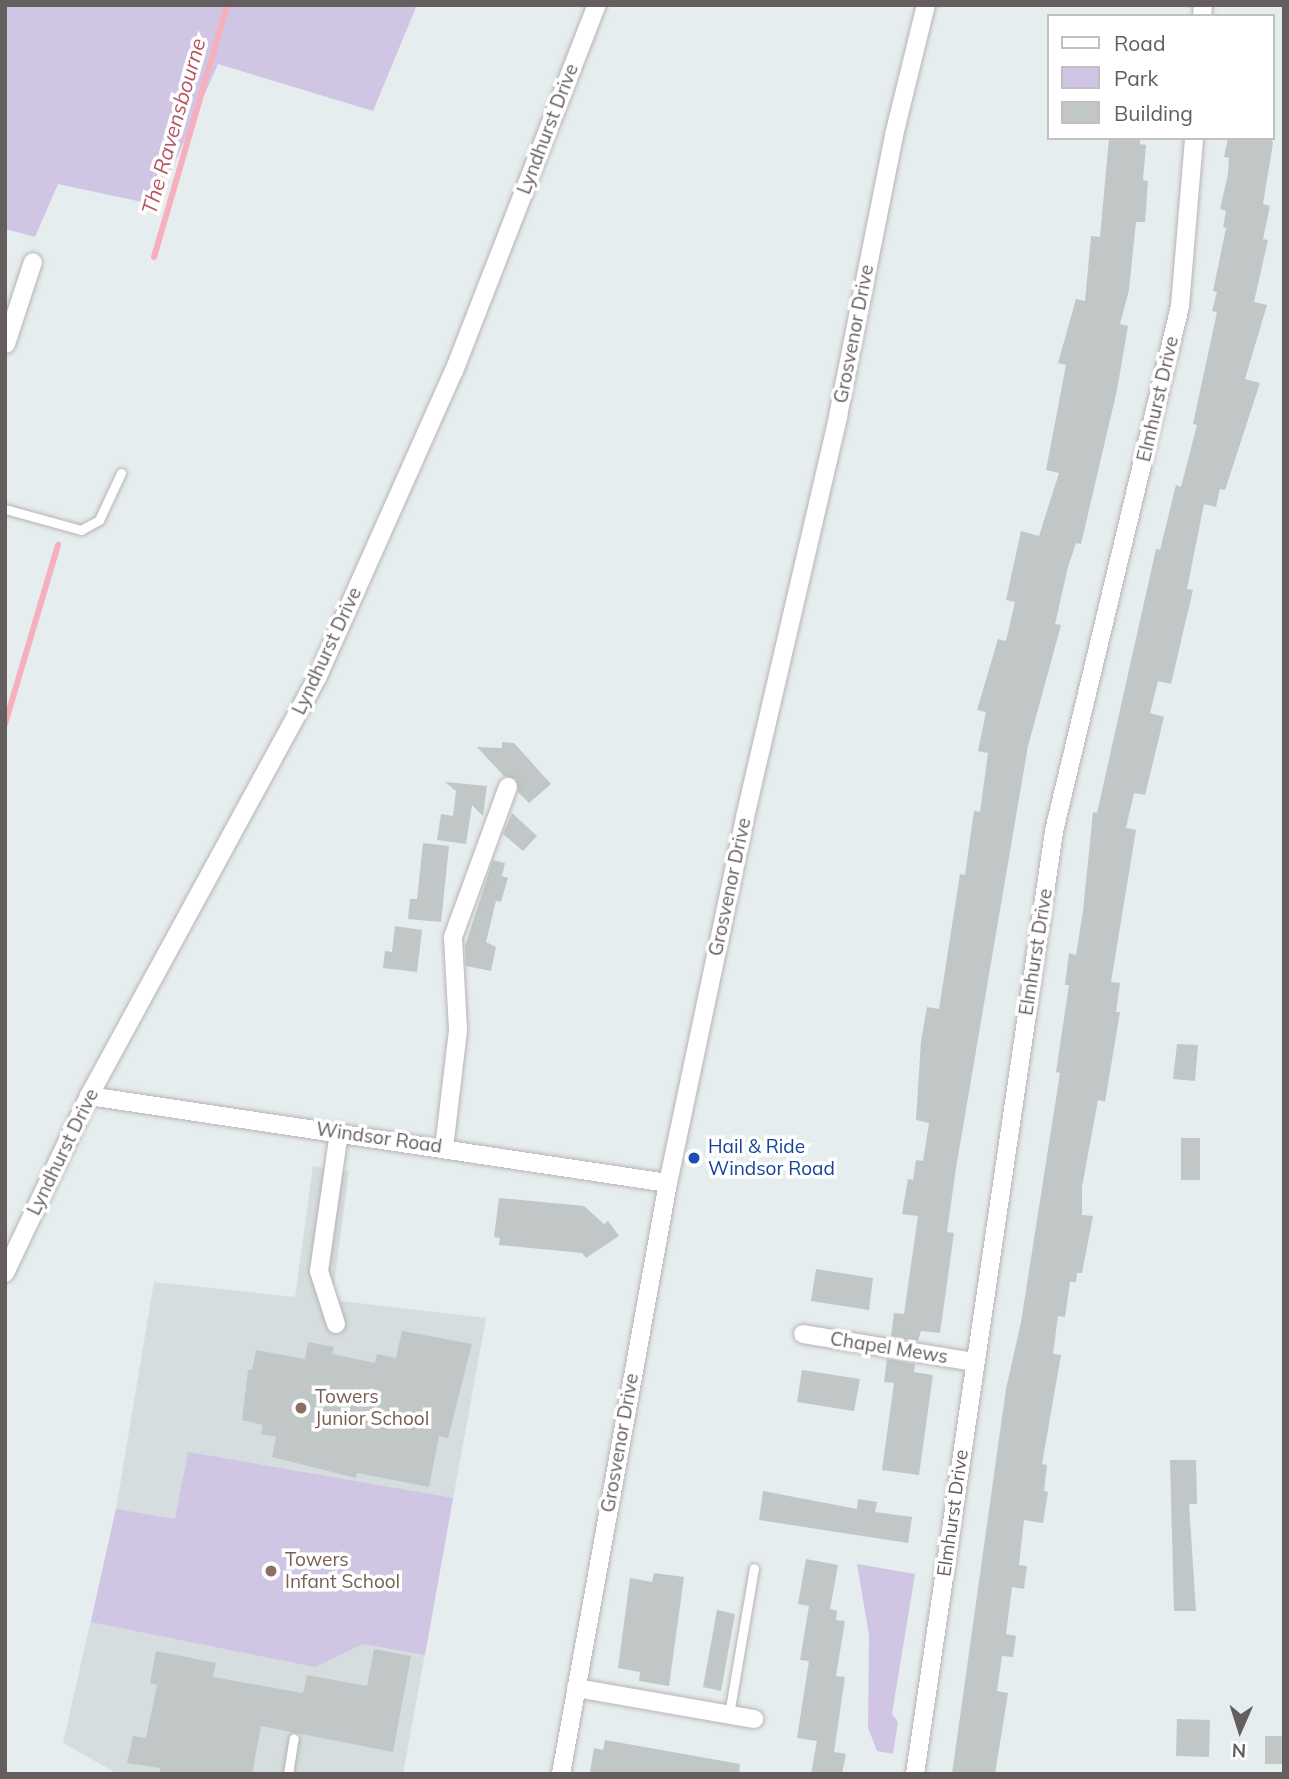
<!DOCTYPE html>
<html>
<head>
<meta charset="utf-8">
<style>
  body { margin:0 }
  #map { position:relative; width:1289px; height:1779px; overflow:hidden; background:#e6edee; font-family:Mulish,sans-serif }
  div>[style] { position:absolute }
  .education>* { inset:0; background:#d5ddde }
  .green>* { inset:0; background:#d0c6e3 }
  .stream>* { height:6px; margin:-3px; padding:0 3px; transform-origin:3px; border-radius:3px; background:#f6afbd }
  .building>* { inset:0; background:#c1c7c7 }
  .roads { filter:drop-shadow(0 0 2px #b9b3b3) drop-shadow(0 0 2px #b9b3b3) }
  .service>* { height:9px; margin:-4.5px; padding:0 4.5px; transform-origin:4.5px; border-radius:4.5px; background:#fff }
  .minor>* { height:18px; margin:-9px; padding:0 9px; transform-origin:9px; border-radius:9px; background:#fff }
  .dots>* { width:19px; height:19px; translate:-50% -50%; box-sizing:border-box; border:4px solid #fff; border-radius:50% }
  span { translate:-50% -50%; white-space:nowrap; text-align:center; line-height:1.15; -webkit-text-stroke:7px #fff; paint-order:stroke }
  .street-label { font-size:19px; color:#655e5e }
  .transit-label { font-size:19px; color:#164399 }
  .left { translate:0 -50%; text-align:left }
  .education-label { font-size:19px; color:#785e54 }
  .water-label { font-size:21px; color:#b8535f; font-style:italic }
  .frame { position:absolute; inset:0; border:7px solid #655e5e; pointer-events:none }
  .legend { position:absolute; left:1047px; top:14px; width:228px; height:126px; box-sizing:border-box; background:#fff; border:2px solid #c1bfbf; margin:0; padding:9px 12px; list-style:none; font-size:21px; color:#655e5e }
  .legend li { display:flex; align-items:center; gap:14px; height:35px }
  .legend b { width:35px; border:2px solid #c1bfbf }
  .north { position:absolute; left:1205px; top:1695px; width:70px; height:70px; -webkit-text-stroke:5px #fff; paint-order:stroke; rotate:183deg; font-size:19px; font-weight:700; line-height:28px; text-align:center; color:#655e5e }
  .north::after { content:''; display:block; margin:auto; width:24px; height:32px; background:#655e5e; clip-path:polygon(50% 0,100% 100%,50% 72%,0 100%) }
</style>
</head>
<body>
<div id="map">
  <div class="education">
    <div style="clip-path:polygon(313px 1166px,349px 1171px,332px 1300px,486px 1318px,403px 1774px,118px 1774px,63px 1743px,116px 1509px,154px 1282px,295px 1297px)"></div>
  </div>
  <div class="green">
    <div style="clip-path:polygon(5px 5px,417px 5px,373px 111px,218px 64px,156px 205px,58px 184px,35px 237px,5px 229px)"></div>
    <div style="clip-path:polygon(188px 1452px,453px 1498px,425px 1655px,363px 1644px,315px 1667px,91px 1622px,116px 1509px,175px 1519px)"></div>
    <div style="clip-path:polygon(857px 1564px,915px 1574px,892px 1714px,898px 1722px,893px 1754px,877px 1751px,868px 1728px,869px 1635px)"></div>
  </div>
  <div class="stream">
    <div style="left:154px;top:257px;width:262px;rotate:-73.8deg"></div>
    <div style="left:5px;top:724px;width:187px;rotate:-73.5deg"></div>
  </div>
  <div class="building">
    <div style="clip-path:polygon(1109px 138px,1140px 138px,1140px 144px,1146px 145px,1143px 180px,1148px 181px,1145px 222px,1136px 222px,1129px 290px,1120px 324px,1128px 326px,1117px 390px,1081px 544px,1076px 543px,1068px 567px,1055px 624px,1061px 625px,1028px 746px,956px 1168px,947px 1232px,954px 1233px,940px 1333px,921px 1331px,918px 1341px,891px 1337px,894px 1313px,904px 1314px,918px 1216px,902px 1214px,908px 1179px,913px 1180px,916px 1160px,923px 1161px,929px 1123px,916px 1120px,921px 1041px,927px 1007px,939px 1009px,960px 874px,965px 875px,974px 811px,980px 812px,988px 753px,978px 751px,986px 712px,977px 710px,998px 639px,1006px 641px,1015px 602px,1006px 600px,1021px 531px,1039px 536px,1059px 473px,1046px 470px,1066px 365px,1058px 363px,1076px 299px,1085px 301px,1091px 236px,1100px 237px)"></div>
    <div style="clip-path:polygon(1228px 138px,1270px 138px,1273px 143px,1263px 204px,1270px 206px,1263px 239px,1268px 240px,1254px 302px,1267px 305px,1245px 379px,1260px 383px,1225px 490px,1220px 489px,1216px 507px,1204px 504px,1187px 589px,1193px 590px,1171px 684px,1158px 681px,1150px 713px,1164px 717px,1145px 795px,1134px 793px,1126px 828px,1136px 830px,1111px 982px,1120px 983px,1116px 1012px,1120px 1012px,1105px 1102px,1098px 1100px,1082px 1187px,1082px 1215px,1093px 1216px,1082px 1273px,1077px 1273px,1076px 1282px,1070px 1282px,1065px 1317px,1058px 1316px,1053px 1354px,1061px 1355px,1042px 1464px,1047px 1465px,1044px 1491px,1048px 1492px,1043px 1523px,1024px 1520px,1019px 1565px,1027px 1566px,1024px 1589px,1012px 1587px,1006px 1634px,1016px 1636px,1013px 1657px,1002px 1656px,997px 1691px,1008px 1693px,995px 1774px,952px 1774px,1006px 1389px,1021px 1322px,1060px 1073px,1056px 1072px,1069px 985px,1065px 985px,1069px 953px,1076px 955px,1083px 911px,1093px 812px,1097px 813px,1156px 549px,1160px 550px,1176px 485px,1181px 487px,1197px 425px,1193px 424px,1217px 312px,1212px 311px,1217px 292px,1213px 291px,1226px 228px,1223px 227px,1226px 211px,1220px 209px,1228px 174px,1229px 158px,1224px 157px)"></div>
    <div style="clip-path:polygon(502px 742px,514px 743px,551px 784px,529px 803px,518px 792px,516px 779px,504px 776px,477px 747px,502px 748px)"></div>
    <div style="clip-path:polygon(445px 782px,487px 786px,483px 816px,472px 805px,466px 844px,437px 840px,441px 814px,453px 816px,456px 791px)"></div>
    <div style="clip-path:polygon(512px 813px,537px 836px,523px 851px,503px 834px)"></div>
    <div style="clip-path:polygon(423px 843px,449px 846px,441px 922px,408px 919px,410px 899px,417px 899px)"></div>
    <div style="clip-path:polygon(493px 860px,505px 863px,502px 876px,508px 878px,501px 902px,496px 901px,486px 942px,496px 947px,491px 971px,466px 966px,465px 946px)"></div>
    <div style="clip-path:polygon(395px 926px,422px 930px,417px 972px,383px 968px,385px 951px,392px 952px)"></div>
    <div style="clip-path:polygon(1177px 1044px,1198px 1045px,1195px 1081px,1173px 1079px)"></div>
    <div style="clip-path:polygon(1181px 1138px,1200px 1138px,1200px 1180px,1181px 1180px)"></div>
    <div style="clip-path:polygon(499px 1198px,584px 1206px,604px 1224px,608px 1221px,619px 1236px,586px 1258px,582px 1253px,499px 1245px,500px 1238px,494px 1237px)"></div>
    <div style="clip-path:polygon(816px 1269px,873px 1278px,869px 1310px,811px 1301px)"></div>
    <div style="clip-path:polygon(402px 1331px,472px 1344px,448px 1438px,439px 1436px,429px 1487px,357px 1473px,356px 1478px,272px 1457px,276px 1437px,261px 1434px,263px 1425px,242px 1420px,248px 1370px,252px 1370px,256px 1350px,305px 1359px,308px 1342px,334px 1347px,332px 1354px,375px 1363px,377px 1354px,396px 1358px)"></div>
    <div style="clip-path:polygon(887px 1359px,915px 1364px,914px 1372px,933px 1375px,919px 1475px,882px 1470px,894px 1383px,884px 1382px)"></div>
    <div style="clip-path:polygon(802px 1370px,860px 1379px,854px 1411px,797px 1402px)"></div>
    <div style="clip-path:polygon(1170px 1460px,1196px 1460px,1197px 1504px,1189px 1504px,1196px 1611px,1174px 1611px)"></div>
    <div style="clip-path:polygon(763px 1491px,857px 1509px,858px 1499px,877px 1502px,875px 1512px,912px 1517px,908px 1543px,759px 1520px)"></div>
    <div style="clip-path:polygon(806px 1559px,838px 1565px,830px 1609px,837px 1611px,836px 1620px,845px 1621px,836px 1676px,845px 1677px,834px 1752px,846px 1754px,842px 1774px,811px 1774px,817px 1741px,797px 1738px,809px 1661px,800px 1660px,809px 1606px,798px 1604px)"></div>
    <div style="clip-path:polygon(654px 1573px,684px 1577px,669px 1686px,639px 1681px,640px 1672px,618px 1668px,630px 1578px,652px 1582px)"></div>
    <div style="clip-path:polygon(717px 1610px,735px 1614px,721px 1691px,703px 1687px)"></div>
    <div style="clip-path:polygon(374px 1649px,411px 1656px,393px 1752px,261px 1726px,252px 1774px,160px 1774px,160px 1768px,127px 1763px,133px 1736px,146px 1738px,157px 1685px,150px 1683px,156px 1651px,216px 1663px,213px 1677px,303px 1693px,307px 1675px,367px 1686px)"></div>
    <div style="clip-path:polygon(1177px 1719px,1210px 1720px,1209px 1757px,1176px 1756px)"></div>
    <div style="clip-path:polygon(1265px 1736px,1284px 1736px,1284px 1764px,1265px 1764px)"></div>
    <div style="clip-path:polygon(605px 1740px,740px 1764px,739px 1774px,590px 1772px,594px 1748px,603px 1750px)"></div>
  </div>
  <div class="roads">
    <div class="service">
      <div style="left:5px;top:509px;width:79px;rotate:15.4deg"></div>
      <div style="left:81px;top:530px;width:21px;rotate:-29deg"></div>
      <div style="left:99px;top:520px;width:52px;rotate:-64.9deg"></div>
      <div style="left:729px;top:1714px;width:148px;rotate:-80.3deg"></div>
      <div style="left:288px;top:1774px;width:36px;rotate:-81deg"></div>
    </div>
    <div class="minor">
      <div style="left:1202px;top:16px;width:11px;rotate:-85deg"></div>
      <div style="left:6px;top:344px;width:86px;rotate:-71.8deg"></div>
      <div style="left:89px;top:1096px;width:585px;rotate:8.55deg"></div>
      <div style="left:444px;top:1148px;width:119px;rotate:-83.2deg"></div>
      <div style="left:458px;top:1030px;width:93px;rotate:-93.1deg"></div>
      <div style="left:453px;top:937px;width:160px;rotate:-69.9deg"></div>
      <div style="left:5px;top:1273px;width:196px;rotate:-64.6deg"></div>
      <div style="left:89px;top:1096px;width:476px;rotate:-61.4deg"></div>
      <div style="left:317px;top:678px;width:336px;rotate:-66deg"></div>
      <div style="left:454px;top:371px;width:393px;rotate:-68.7deg"></div>
      <div style="left:336px;top:1324px;width:56px;rotate:-107.8deg"></div>
      <div style="left:319px;top:1271px;width:140px;rotate:-81.8deg"></div>
      <div style="left:803px;top:1334px;width:173px;rotate:9.3deg"></div>
      <div style="left:576px;top:1688px;width:181px;rotate:9.9deg"></div>
      <div style="left:561px;top:1774px;width:601px;rotate:-79.74deg"></div>
      <div style="left:668px;top:1183px;width:374px;rotate:-78.1deg"></div>
      <div style="left:745px;top:817px;width:412px;rotate:-76.9deg"></div>
      <div style="left:838px;top:416px;width:287px;rotate:-78.7deg"></div>
      <div style="left:894px;top:135px;width:134px;rotate:-76.2deg"></div>
      <div style="left:915px;top:1774px;width:953px;rotate:-81.61deg"></div>
      <div style="left:1054px;top:831px;width:540px;rotate:-76.5deg"></div>
      <div style="left:1180px;top:306px;width:169px;rotate:-85.2deg"></div>
    </div>
  </div>
  <div class="dots">
    <div style="left:694px;top:1158px;background:#1a4fb4"></div>
    <div style="left:301px;top:1408px;background:#8d6e63"></div>
    <div style="left:271px;top:1571px;background:#8d6e63"></div>
  </div>
  <div class="street-label">
    <span style="left:548px;top:129px;rotate:-69deg">Lyndhurst Drive</span>
    <span style="left:854px;top:334px;rotate:-79deg">Grosvenor Drive</span>
    <span style="left:1158px;top:399px;rotate:-77deg">Elmhurst Drive</span>
    <span style="left:327px;top:651px;rotate:-65deg">Lyndhurst Drive</span>
    <span style="left:730px;top:887px;rotate:-78deg">Grosvenor Drive</span>
    <span style="left:1036px;top:952px;rotate:-81deg">Elmhurst Drive</span>
    <span style="left:379px;top:1138px;rotate:8deg">Windsor Road</span>
    <span style="left:63px;top:1152px;rotate:-64deg">Lyndhurst Drive</span>
    <span style="left:889px;top:1348px;rotate:9deg">Chapel Mews</span>
    <span style="left:620px;top:1443px;rotate:-80deg">Grosvenor Drive</span>
    <span style="left:953px;top:1513px;rotate:-82deg">Elmhurst Drive</span>
  </div>
  <div class="transit-label">
    <span class="left" style="left:708px;top:1158px">Hail &amp; Ride<br>Windsor Road</span>
  </div>
  <div class="education-label">
    <span class="left" style="left:315px;top:1408px">Towers<br>Junior School</span>
    <span class="left" style="left:285px;top:1571px">Towers<br>Infant School</span>
  </div>
  <div class="water-label">
    <span style="left:173px;top:126px;rotate:-74deg">The Ravensbourne</span>
  </div>
  <div class="frame"></div>
  <ul class="legend">
  <li><b style="height:9px;background:#fff"></b>Road</li>
  <li><b style="height:19px;background:#d0c6e3"></b>Park</li>
  <li><b style="height:19px;background:#c1c7c7"></b>Building</li>
  </ul>
  <div class="north">N</div>
</div>
</body>
</html>
